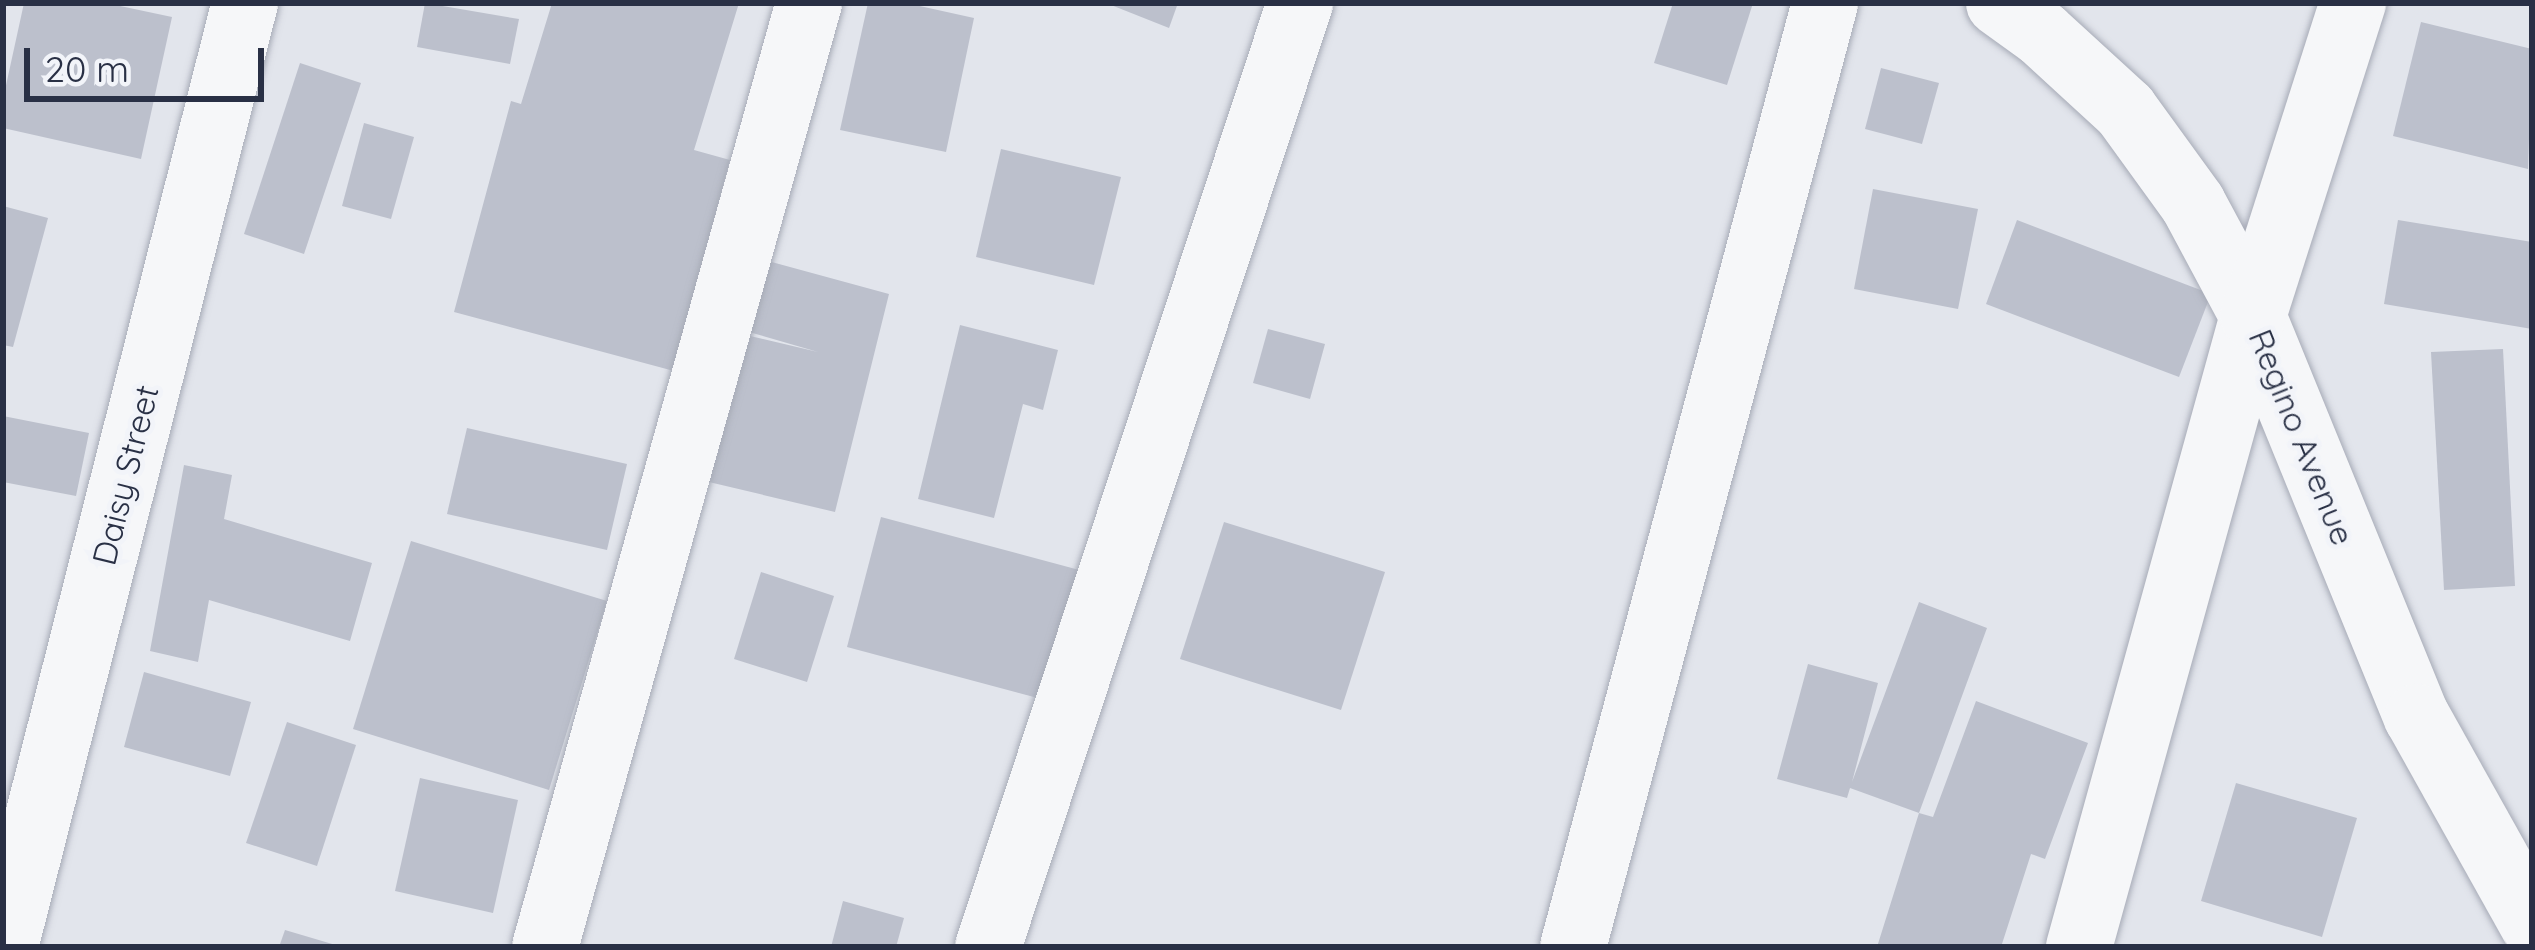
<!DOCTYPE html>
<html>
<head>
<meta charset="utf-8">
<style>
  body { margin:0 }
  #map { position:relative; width:2535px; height:950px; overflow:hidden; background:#e2e5ec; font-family:Quicksand,sans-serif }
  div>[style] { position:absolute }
  .building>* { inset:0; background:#bcc0cc }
  .roads { filter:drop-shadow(0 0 3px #a7abb7) drop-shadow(0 0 3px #a7abb7) }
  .minor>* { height:66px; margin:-33px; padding:0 33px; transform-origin:33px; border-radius:33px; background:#f6f7f9 }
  span { translate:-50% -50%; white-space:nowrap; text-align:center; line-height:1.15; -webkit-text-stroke:10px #f2f4f9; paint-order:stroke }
  .street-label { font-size:33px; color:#293045 }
  .frame { position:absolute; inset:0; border:6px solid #293045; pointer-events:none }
  .scale { position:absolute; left:24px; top:48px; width:240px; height:54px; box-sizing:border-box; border:6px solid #293045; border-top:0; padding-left:15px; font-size:36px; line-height:42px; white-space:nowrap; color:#293045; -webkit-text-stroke:9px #f2f4f9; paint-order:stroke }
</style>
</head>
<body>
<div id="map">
  <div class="building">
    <div style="clip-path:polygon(24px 3px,106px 3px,172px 17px,141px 159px,3px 128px,3px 99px)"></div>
    <div style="clip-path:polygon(425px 3px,519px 19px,510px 64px,417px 47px)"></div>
    <div style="clip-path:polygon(552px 3px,739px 3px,694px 150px,730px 160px,674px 371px,454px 312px,511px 101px,521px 104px)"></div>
    <div style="clip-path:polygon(868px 3px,906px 3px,974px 18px,946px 152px,840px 130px)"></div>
    <div style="clip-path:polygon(1106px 3px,1178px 3px,1169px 28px)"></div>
    <div style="clip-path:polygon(1673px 3px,1753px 3px,1727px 85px,1654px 63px)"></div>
    <div style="clip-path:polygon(2421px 22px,2532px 49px,2528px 169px,2393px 136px)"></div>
    <div style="clip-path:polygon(300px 63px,361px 83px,304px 254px,244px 234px)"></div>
    <div style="clip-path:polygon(1881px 68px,1939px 83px,1922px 144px,1865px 129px)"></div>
    <div style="clip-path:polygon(364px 123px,414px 137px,391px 219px,342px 206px)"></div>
    <div style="clip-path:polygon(1001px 149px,1121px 177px,1094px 285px,976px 257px)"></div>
    <div style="clip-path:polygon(1873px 189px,1978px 209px,1958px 309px,1854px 289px)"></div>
    <div style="clip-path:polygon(3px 206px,48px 218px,13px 347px,3px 345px)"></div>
    <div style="clip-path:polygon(2017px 220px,2211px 294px,2179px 377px,1986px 304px)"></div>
    <div style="clip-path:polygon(2398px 220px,2532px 242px,2532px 329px,2384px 304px)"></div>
    <div style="clip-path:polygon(768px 261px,889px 294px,835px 512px,692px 478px,729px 331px,818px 352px,749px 332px)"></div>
    <div style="clip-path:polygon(960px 325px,1058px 350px,1043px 410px,1023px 404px,994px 518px,918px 499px)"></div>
    <div style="clip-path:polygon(1268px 329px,1325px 344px,1310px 399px,1253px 383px)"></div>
    <div style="clip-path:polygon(2503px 349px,2515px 586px,2444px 590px,2431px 352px)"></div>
    <div style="clip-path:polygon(3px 416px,89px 433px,76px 496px,3px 482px)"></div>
    <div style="clip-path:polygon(467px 428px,627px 464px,607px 550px,447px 514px)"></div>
    <div style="clip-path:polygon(184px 465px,232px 475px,224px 519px,372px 563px,350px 641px,209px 600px,198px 662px,150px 651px)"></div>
    <div style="clip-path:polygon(881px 517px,1083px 571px,1049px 701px,847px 647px)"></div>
    <div style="clip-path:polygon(1224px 522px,1385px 572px,1341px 710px,1180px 659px)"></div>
    <div style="clip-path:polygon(411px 541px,607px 601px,549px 790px,353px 729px)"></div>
    <div style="clip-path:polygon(761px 572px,834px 596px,807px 682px,734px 659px)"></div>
    <div style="clip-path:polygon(1919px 602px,1987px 628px,1919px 813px,1933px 817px,1976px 701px,2088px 743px,2045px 859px,2031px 854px,2001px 947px,1877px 947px,1919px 813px,1850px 788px,1847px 798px,1777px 779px,1808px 664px,1878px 683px,1852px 782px)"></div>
    <div style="clip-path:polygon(144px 672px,251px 702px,230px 776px,124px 747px)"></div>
    <div style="clip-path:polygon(287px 722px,356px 745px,317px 866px,246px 843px)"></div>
    <div style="clip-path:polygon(420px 778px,518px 800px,493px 913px,395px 891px)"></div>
    <div style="clip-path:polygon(2236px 783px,2357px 818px,2322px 937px,2201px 901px)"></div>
    <div style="clip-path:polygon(843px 901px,904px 918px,896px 947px,831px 947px)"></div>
    <div style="clip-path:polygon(285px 930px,339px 946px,339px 947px,279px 947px)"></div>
  </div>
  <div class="roads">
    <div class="minor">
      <div style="left:1999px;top:3px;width:53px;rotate:35.8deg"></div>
      <div style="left:2042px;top:34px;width:113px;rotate:42.5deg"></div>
      <div style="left:2125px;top:110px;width:116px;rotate:54.1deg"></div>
      <div style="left:2193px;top:204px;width:127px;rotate:61.8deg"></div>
      <div style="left:2253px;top:316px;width:433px;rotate:67.8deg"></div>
      <div style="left:2417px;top:717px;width:236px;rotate:60.8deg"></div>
      <div style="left:5px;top:947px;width:974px;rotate:-75.74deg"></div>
      <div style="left:545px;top:947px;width:980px;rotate:-74.38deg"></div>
      <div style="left:988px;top:947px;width:994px;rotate:-71.71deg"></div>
      <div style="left:1573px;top:947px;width:977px;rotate:-75.05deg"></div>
      <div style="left:2079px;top:947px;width:655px;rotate:-74.58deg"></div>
      <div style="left:2253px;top:316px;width:329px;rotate:-72.3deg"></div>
    </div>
  </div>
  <div class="street-label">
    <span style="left:2302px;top:437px;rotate:68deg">Regino Avenue</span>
    <span style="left:125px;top:475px;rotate:-76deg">Daisy Street</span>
  </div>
  <div class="frame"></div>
  <div class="scale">20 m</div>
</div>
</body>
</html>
